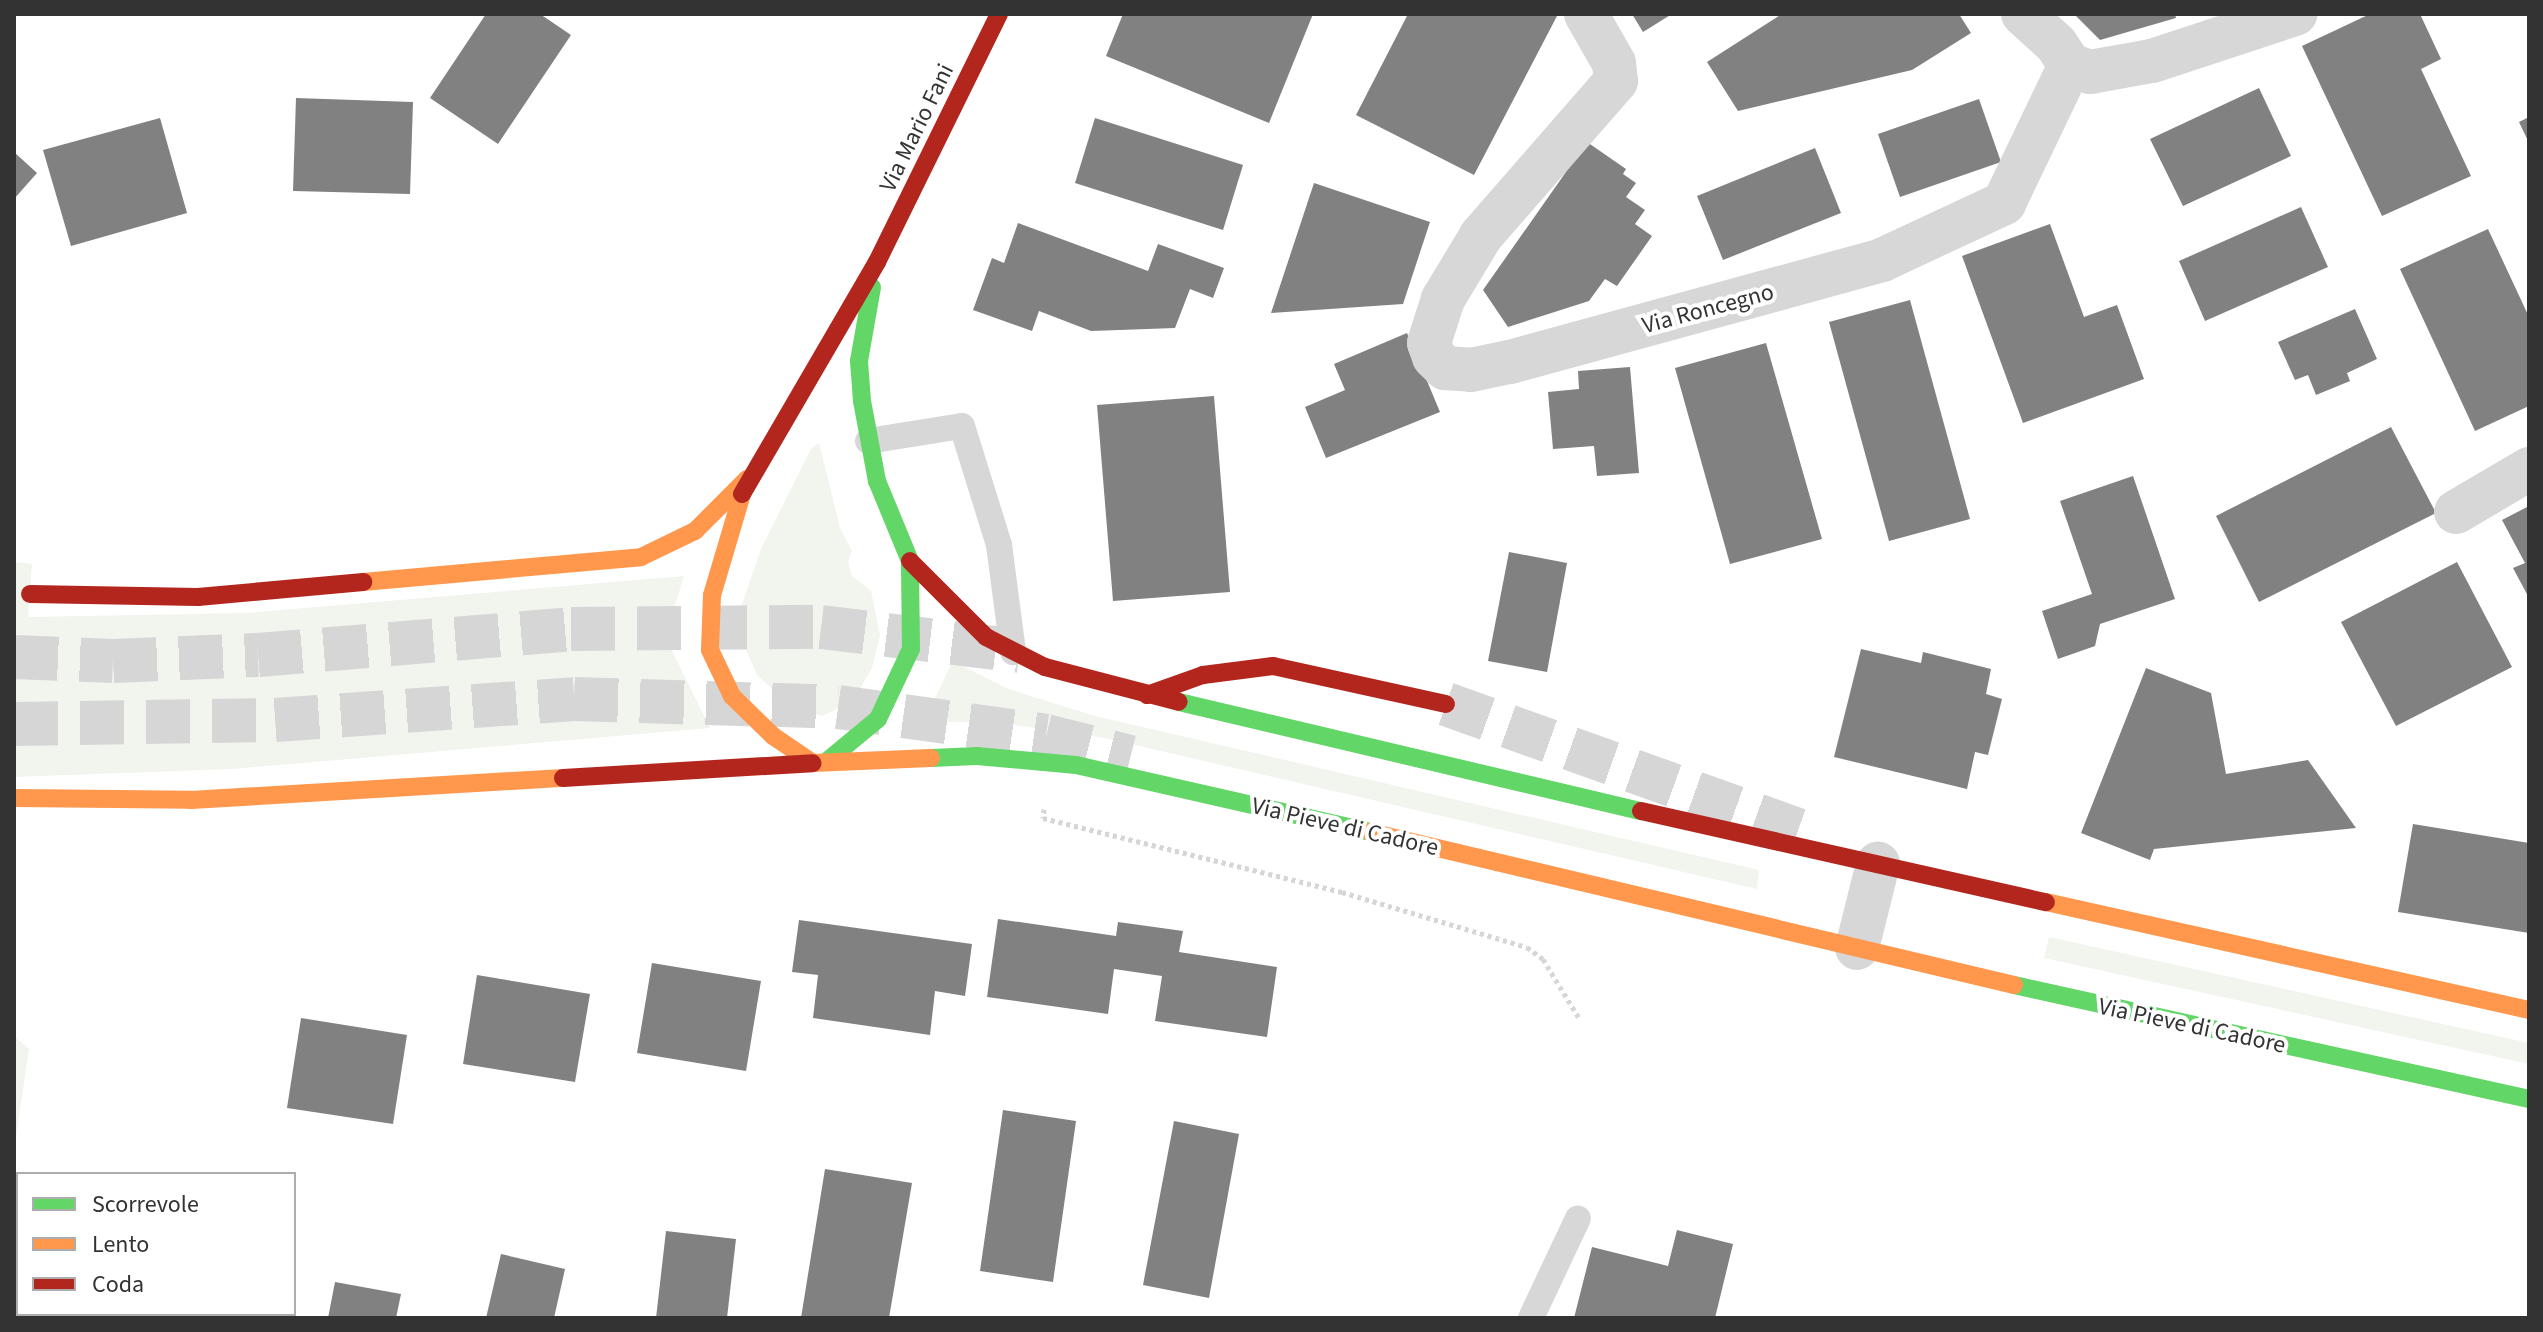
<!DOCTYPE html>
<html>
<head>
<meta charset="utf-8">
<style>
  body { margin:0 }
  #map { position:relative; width:2543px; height:1332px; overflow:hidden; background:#fff; font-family:"Source Sans 3",sans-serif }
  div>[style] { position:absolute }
  .green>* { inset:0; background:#f1f5ed }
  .building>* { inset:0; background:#818181 }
  .highway-tunnel>* { height:44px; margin-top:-22px; transform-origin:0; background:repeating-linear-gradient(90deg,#d6d6d6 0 44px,transparent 0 66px) }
  .path>* { height:5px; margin-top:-2.5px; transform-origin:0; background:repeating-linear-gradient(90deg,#d6d6d6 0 4px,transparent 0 8px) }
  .lane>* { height:26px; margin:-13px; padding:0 13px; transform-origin:13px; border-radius:13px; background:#d7d7d7 }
  .street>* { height:44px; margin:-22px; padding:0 22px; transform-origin:22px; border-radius:22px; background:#d7d7d7 }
  .fast>* { height:18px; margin:-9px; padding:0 9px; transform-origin:9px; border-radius:9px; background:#63d668 }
  .slow>* { height:18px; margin:-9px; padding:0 9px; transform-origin:9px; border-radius:9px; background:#ff974d }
  .jam>* { height:18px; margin:-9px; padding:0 9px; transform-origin:9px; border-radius:9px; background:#b3261e }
  span { translate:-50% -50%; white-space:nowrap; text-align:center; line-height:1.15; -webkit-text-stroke:8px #fff; paint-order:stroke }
  .street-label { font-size:24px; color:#333 }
  .frame { position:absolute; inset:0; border:16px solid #333; pointer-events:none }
  .legend { position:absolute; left:16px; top:1172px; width:280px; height:144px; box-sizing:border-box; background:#fff; border:2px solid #adadad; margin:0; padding:10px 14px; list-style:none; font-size:24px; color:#333 }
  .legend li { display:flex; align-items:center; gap:16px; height:40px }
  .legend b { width:40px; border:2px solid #adadad }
</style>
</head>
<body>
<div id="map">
  <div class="green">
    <div style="clip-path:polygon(819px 443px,840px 528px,852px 551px,848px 562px,852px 576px,871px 591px,880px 635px,872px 668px,860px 689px,843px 706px,822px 716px,792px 707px,757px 675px,743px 643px,740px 610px,761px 549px,811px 449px)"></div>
    <div style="clip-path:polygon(14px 562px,32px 564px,28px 617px,246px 613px,684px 576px,672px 615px,672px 651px,710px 728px,232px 769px,14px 777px)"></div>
    <div style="clip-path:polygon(953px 661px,1008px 689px,1095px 716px,1759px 870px,1757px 889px,1105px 738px,994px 722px,930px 722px,926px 716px)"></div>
    <div style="clip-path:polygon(2049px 937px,2529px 1043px,2529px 1064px,2044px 958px)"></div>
    <div style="clip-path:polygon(14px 1036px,29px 1049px,14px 1149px)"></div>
  </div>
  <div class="building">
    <div style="clip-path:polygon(486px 14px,540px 14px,571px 35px,498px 144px,430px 98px)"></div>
    <div style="clip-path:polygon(1123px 14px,1313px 14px,1269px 123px,1106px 56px)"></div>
    <div style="clip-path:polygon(1408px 14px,1557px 16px,1474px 175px,1356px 115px)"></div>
    <div style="clip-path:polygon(1632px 14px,1672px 14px,1643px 32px)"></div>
    <div style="clip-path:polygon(1782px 14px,1959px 14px,1971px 33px,1912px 70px,1738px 111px,1707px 62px)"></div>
    <div style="clip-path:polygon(2074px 14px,2175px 14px,2176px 18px,2100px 40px)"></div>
    <div style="clip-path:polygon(2370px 14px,2420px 14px,2441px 59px,2421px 69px,2471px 176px,2382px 216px,2302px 46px)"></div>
    <div style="clip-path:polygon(2259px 88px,2291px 156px,2183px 206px,2150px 139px)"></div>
    <div style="clip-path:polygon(296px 98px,413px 102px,410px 194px,293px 191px)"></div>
    <div style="clip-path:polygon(1979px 99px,2001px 162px,1900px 197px,1878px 134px)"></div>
    <div style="clip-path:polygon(2529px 117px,2529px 143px,2519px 122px)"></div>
    <div style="clip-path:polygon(160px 118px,187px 213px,71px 246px,43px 150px)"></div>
    <div style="clip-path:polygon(1095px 118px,1243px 165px,1223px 230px,1075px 183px)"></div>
    <div style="clip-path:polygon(1587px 142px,1626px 169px,1623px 174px,1636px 183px,1626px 197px,1645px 210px,1635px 224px,1652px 236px,1617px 286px,1605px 279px,1589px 301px,1508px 327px,1483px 290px)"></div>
    <div style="clip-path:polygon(1815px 148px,1841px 213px,1723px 260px,1697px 196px)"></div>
    <div style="clip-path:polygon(14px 152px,37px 173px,14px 199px)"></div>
    <div style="clip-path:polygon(1314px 183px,1430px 222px,1403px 304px,1271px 313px)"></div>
    <div style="clip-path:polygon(2301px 207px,2328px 267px,2205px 321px,2179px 261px)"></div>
    <div style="clip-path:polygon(1018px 223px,1148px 271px,1158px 244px,1224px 268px,1213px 298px,1190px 289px,1175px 328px,1091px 331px,1039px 311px,1032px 331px,973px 310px,992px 258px,1004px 263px)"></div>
    <div style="clip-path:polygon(2050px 224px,2084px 317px,2117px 305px,2144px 379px,2023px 423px,1962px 256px)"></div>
    <div style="clip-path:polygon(2488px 229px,2529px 317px,2529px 406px,2475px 431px,2400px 269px)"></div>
    <div style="clip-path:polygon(1910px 300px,1970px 519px,1889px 541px,1829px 322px)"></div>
    <div style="clip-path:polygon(2355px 309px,2377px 359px,2347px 373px,2350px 381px,2316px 395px,2308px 375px,2295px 380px,2278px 342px)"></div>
    <div style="clip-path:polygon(1407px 333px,1440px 412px,1326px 458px,1305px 407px,1345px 390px,1334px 364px)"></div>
    <div style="clip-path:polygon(1766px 343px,1822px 539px,1730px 564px,1675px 368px)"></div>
    <div style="clip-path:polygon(1630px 367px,1639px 473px,1597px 476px,1594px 446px,1553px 449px,1548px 392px,1579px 389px,1578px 371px)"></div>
    <div style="clip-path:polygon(1214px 396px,1230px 592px,1113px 601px,1097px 405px)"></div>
    <div style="clip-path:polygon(2391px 427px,2436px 513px,2259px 602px,2216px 516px)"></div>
    <div style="clip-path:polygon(2133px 476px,2175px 599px,2100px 624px,2095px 646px,2058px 659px,2042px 611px,2092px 594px,2060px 501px)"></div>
    <div style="clip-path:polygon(2529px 506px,2529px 598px,2513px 568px,2525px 563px,2502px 520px)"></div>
    <div style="clip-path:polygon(1509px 552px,1567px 563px,1547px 672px,1488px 661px)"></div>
    <div style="clip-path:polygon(2457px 562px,2512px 667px,2396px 726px,2341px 622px)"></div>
    <div style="clip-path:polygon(1861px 649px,1921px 663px,1923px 652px,1991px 669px,1986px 694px,2002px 699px,1988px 755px,1975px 752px,1967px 789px,1834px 757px)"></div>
    <div style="clip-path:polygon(2146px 668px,2211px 693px,2226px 774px,2308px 760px,2356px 828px,2154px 849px,2150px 860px,2081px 833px)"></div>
    <div style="clip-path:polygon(2413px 824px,2529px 843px,2529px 933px,2398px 912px)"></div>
    <div style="clip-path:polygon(998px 919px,1116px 936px,1118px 922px,1183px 931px,1179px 952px,1277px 967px,1267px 1037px,1155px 1021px,1162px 976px,1114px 969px,1108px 1014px,987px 997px)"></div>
    <div style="clip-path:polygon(799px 920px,972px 944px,965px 996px,935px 991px,930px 1035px,813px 1018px,818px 975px,792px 972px)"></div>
    <div style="clip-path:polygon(652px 963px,761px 981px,746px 1071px,637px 1053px)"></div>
    <div style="clip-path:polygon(477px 975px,590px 994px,575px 1082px,463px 1064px)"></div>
    <div style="clip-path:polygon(301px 1018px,407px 1035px,393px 1124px,287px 1108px)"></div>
    <div style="clip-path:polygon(1003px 1110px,1076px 1121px,1053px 1282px,980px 1271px)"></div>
    <div style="clip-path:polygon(1174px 1121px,1239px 1134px,1209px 1298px,1143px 1285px)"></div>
    <div style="clip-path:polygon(825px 1169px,912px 1183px,889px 1318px,801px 1318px)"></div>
    <div style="clip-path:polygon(1677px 1230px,1733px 1244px,1715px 1318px,1574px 1318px,1592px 1247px,1668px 1266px)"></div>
    <div style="clip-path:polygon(666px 1231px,736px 1239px,727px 1318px,656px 1318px)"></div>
    <div style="clip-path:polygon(501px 1254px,565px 1269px,554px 1318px,486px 1318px)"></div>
    <div style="clip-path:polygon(335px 1282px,401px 1294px,396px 1318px,328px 1318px)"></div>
    <div style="clip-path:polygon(72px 1314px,192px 1314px,193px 1318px,72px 1318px)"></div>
  </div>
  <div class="highway-tunnel">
    <div style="left:14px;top:657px;width:99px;rotate:2.3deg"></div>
    <div style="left:113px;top:661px;width:145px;rotate:-2.4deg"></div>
    <div style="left:258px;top:655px;width:314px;rotate:-4.7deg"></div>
    <div style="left:571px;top:629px;width:250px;rotate:-0.5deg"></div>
    <div style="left:821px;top:627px;width:200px;rotate:6.9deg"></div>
    <div style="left:1446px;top:704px;width:389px;rotate:19.7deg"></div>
    <div style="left:14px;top:724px;width:261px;rotate:-0.9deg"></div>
    <div style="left:275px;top:720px;width:300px;rotate:-4deg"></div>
    <div style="left:574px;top:699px;width:264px;rotate:1.7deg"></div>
    <div style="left:838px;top:707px;width:210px;rotate:7.9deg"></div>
    <div style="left:1046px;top:736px;width:87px;rotate:14deg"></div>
  </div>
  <div class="path">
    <div style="left:1044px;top:809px;width:9px;rotate:96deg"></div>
    <div style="left:1043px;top:818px;width:308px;rotate:13.9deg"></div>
    <div style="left:1342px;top:892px;width:193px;rotate:16.6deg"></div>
    <div style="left:1527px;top:947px;width:20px;rotate:37deg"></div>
    <div style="left:1543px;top:959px;width:69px;rotate:58.6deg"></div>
  </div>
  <div class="lane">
    <div style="left:868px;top:441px;width:95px;rotate:-9.1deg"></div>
    <div style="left:962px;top:426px;width:125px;rotate:72.7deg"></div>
    <div style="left:999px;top:545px;width:108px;rotate:82.5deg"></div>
    <div style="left:1531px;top:1318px;width:110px;rotate:-64.8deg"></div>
  </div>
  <div class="street">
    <div style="left:1586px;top:14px;width:56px;rotate:60.3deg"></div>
    <div style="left:1614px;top:63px;width:18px;rotate:84deg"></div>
    <div style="left:1616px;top:81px;width:206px;rotate:131.1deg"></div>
    <div style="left:1481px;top:236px;width:74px;rotate:121.1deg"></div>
    <div style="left:1443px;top:299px;width:46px;rotate:107.7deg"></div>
    <div style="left:1429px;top:343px;width:15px;rotate:70deg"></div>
    <div style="left:1434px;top:357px;width:16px;rotate:45deg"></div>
    <div style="left:1445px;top:368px;width:26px;rotate:4deg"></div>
    <div style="left:1471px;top:370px;width:40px;rotate:-12deg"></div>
    <div style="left:1510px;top:362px;width:386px;rotate:-15.3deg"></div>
    <div style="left:1882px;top:260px;width:135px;rotate:-25deg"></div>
    <div style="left:2004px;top:203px;width:153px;rotate:-64.4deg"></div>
    <div style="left:2070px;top:65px;width:21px;rotate:19deg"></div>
    <div style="left:2090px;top:72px;width:63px;rotate:-10.1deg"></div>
    <div style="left:2152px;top:61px;width:151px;rotate:-18.2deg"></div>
    <div style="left:2023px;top:14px;width:45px;rotate:42.3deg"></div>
    <div style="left:2056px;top:44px;width:25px;rotate:56deg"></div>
    <div style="left:2456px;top:512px;width:85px;rotate:-30.5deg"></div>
    <div style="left:1857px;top:948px;width:87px;rotate:-76deg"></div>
  </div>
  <div class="fast">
    <div style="left:1179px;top:702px;width:475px;rotate:13.3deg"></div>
    <div style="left:931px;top:758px;width:46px;rotate:-2.5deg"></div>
    <div style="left:977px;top:756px;width:99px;rotate:5.2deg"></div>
    <div style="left:1076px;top:765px;width:302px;rotate:12.8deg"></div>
    <div style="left:826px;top:762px;width:67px;rotate:-39.6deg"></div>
    <div style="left:878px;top:719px;width:77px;rotate:-64.8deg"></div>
    <div style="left:911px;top:649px;width:88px;rotate:-90.7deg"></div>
    <div style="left:910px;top:561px;width:87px;rotate:-112.4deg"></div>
    <div style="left:877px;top:481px;width:81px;rotate:-100.6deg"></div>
    <div style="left:862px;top:401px;width:40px;rotate:-94.3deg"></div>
    <div style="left:859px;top:361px;width:75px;rotate:-80deg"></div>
    <div style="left:2014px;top:985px;width:527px;rotate:12.48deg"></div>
  </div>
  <div class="slow">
    <div style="left:742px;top:494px;width:105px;rotate:106.5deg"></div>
    <div style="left:712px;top:595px;width:55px;rotate:92.1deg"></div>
    <div style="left:710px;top:650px;width:51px;rotate:64.4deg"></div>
    <div style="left:732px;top:696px;width:57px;rotate:44.3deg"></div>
    <div style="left:773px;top:736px;width:48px;rotate:34deg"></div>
    <div style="left:813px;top:763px;width:118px;rotate:-2.4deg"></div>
    <div style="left:363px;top:582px;width:279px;rotate:-5.1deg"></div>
    <div style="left:641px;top:557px;width:60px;rotate:-25.7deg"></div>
    <div style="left:695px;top:531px;width:74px;rotate:-45deg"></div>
    <div style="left:14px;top:798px;width:177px;rotate:0.6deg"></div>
    <div style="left:191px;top:800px;width:373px;rotate:-3.4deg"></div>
    <div style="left:1370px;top:832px;width:662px;rotate:13.36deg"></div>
    <div style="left:2046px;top:902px;width:495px;rotate:12.6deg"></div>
  </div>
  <div class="jam">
    <div style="left:742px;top:494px;width:268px;rotate:-59.8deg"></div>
    <div style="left:877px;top:262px;width:276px;rotate:-63.8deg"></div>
    <div style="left:910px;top:561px;width:107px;rotate:45deg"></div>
    <div style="left:986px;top:637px;width:66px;rotate:27deg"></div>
    <div style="left:1045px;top:667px;width:138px;rotate:14.6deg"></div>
    <div style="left:30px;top:594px;width:168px;rotate:1deg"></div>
    <div style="left:198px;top:597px;width:166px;rotate:-5.2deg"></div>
    <div style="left:1147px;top:695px;width:59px;rotate:-19.7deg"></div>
    <div style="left:1203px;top:675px;width:71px;rotate:-7.3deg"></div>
    <div style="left:1273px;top:666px;width:177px;rotate:12.4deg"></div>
    <div style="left:563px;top:778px;width:250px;rotate:-3.4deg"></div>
    <div style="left:1641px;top:811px;width:415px;rotate:12.7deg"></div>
  </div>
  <div class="street-label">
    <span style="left:917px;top:128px;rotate:-64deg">Via Mario Fani</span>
    <span style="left:1708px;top:309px;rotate:-15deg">Via Roncegno</span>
    <span style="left:1345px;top:827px;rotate:13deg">Via Pieve di Cadore</span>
    <span style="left:2192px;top:1026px;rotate:12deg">Via Pieve di Cadore</span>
  </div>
  <div class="frame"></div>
  <ul class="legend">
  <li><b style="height:10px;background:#63d668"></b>Scorrevole</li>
  <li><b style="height:10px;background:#ff974d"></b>Lento</li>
  <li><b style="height:10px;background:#b3261e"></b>Coda</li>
  </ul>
</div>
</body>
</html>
